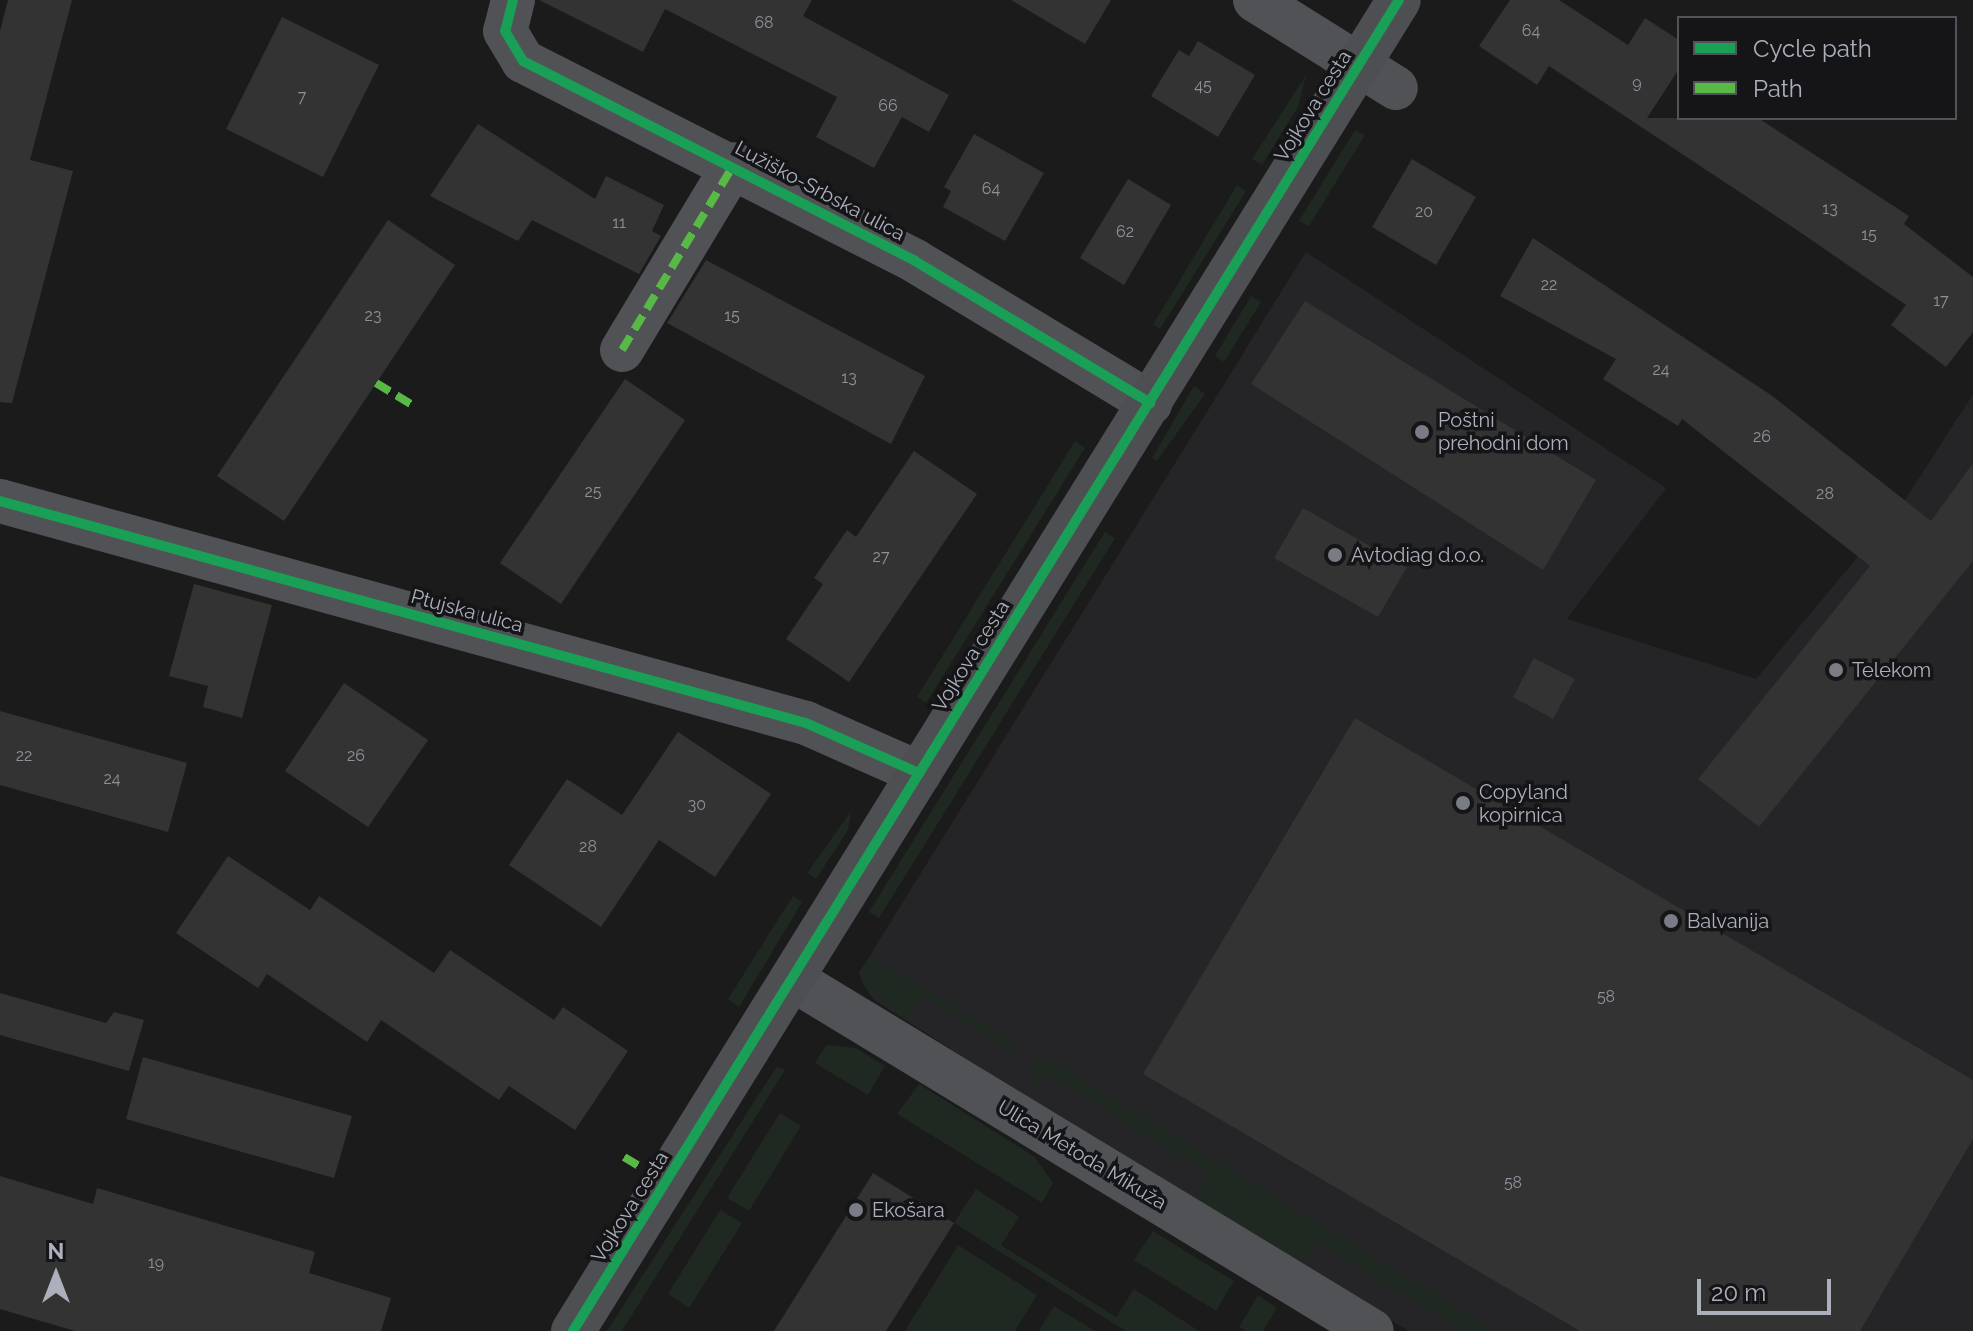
<!DOCTYPE html>
<html>
<head>
<meta charset="utf-8">
<style>
  body { margin:0 }
  #map { position:relative; width:1973px; height:1331px; overflow:hidden; background:#1b1b1b; font-family:Raleway,sans-serif }
  div>[style] { position:absolute }
  .built>* { inset:0; background:#252527 }
  .green>* { inset:0; background:#202822 }
  .building>* { inset:0; background:#333 }
  .street>* { height:44px; margin:-22px; padding:0 22px; transform-origin:22px; border-radius:22px; background:#505255 }
  .secondary>* { height:44px; margin:-22px; padding:0 22px; transform-origin:22px; border-radius:22px; background:#4e4f53 }
  .quiet>* { height:8px; margin-top:-4px; transform-origin:0; background:repeating-linear-gradient(90deg,#58b947 0 16px,transparent 0 24px) }
  .cycleway>* { height:10px; margin:-5px; padding:0 5px; transform-origin:5px; border-radius:5px; background:#1a9f57 }
  .dots>* { width:22px; height:22px; translate:-50% -50%; box-sizing:border-box; border:4px solid #151517; border-radius:50% }
  span { translate:-50% -50%; white-space:nowrap; text-align:center; line-height:1.15; -webkit-text-stroke:7px #151517; paint-order:stroke }
  .number-label { font-size:16px; color:#8e919a }
  .number-label span { -webkit-text-stroke-width:0 }
  .street-label { font-size:20px; color:#acb0bc }
  .poi-label { font-size:20px; color:#acb0bc }
  .left { translate:0 -50%; text-align:left }
  .legend { position:absolute; left:1677px; top:16px; width:280px; height:104px; box-sizing:border-box; background:#151517; border:2px solid #515359; margin:0; padding:10px 14px; list-style:none; font-size:24px; color:#acb0bc }
  .legend li { display:flex; align-items:center; gap:16px; height:40px }
  .legend b { width:40px; border:2px solid #515359 }
  .north { position:absolute; left:16px; top:1235px; width:80px; height:80px; -webkit-text-stroke:6px #151517; paint-order:stroke; rotate:0deg; font-size:22px; font-weight:700; line-height:32px; text-align:center; color:#acb0bc }
  .north::after { content:''; display:block; margin:auto; width:28px; height:36px; background:#acb0bc; clip-path:polygon(50% 0,100% 100%,50% 72%,0 100%) }
  .scale { position:absolute; left:1697px; top:1279px; width:134px; height:36px; box-sizing:border-box; border:4px solid #acb0bc; border-top:0; padding-left:10px; font-size:24px; line-height:28px; white-space:nowrap; color:#acb0bc; -webkit-text-stroke:6px #151517; paint-order:stroke }
</style>
</head>
<body>
<div id="map">
  <div class="built">
    <div style="clip-path:polygon(1306px 252px,1666px 488px,1567px 619px,1756px 679px,1905px 500px,1973px 394px,1973px 1331px,1409px 1331px,1028px 1098px,874px 1000px,864px 986px,859px 973px)"></div>
  </div>
  <div class="green">
    <div style="clip-path:polygon(1306px 75px,1298px 107px,1262px 165px,1252px 159px)"></div>
    <div style="clip-path:polygon(1355px 130px,1365px 135px,1309px 226px,1299px 221px)"></div>
    <div style="clip-path:polygon(1237px 185px,1246px 191px,1160px 329px,1153px 325px)"></div>
    <div style="clip-path:polygon(1251px 296px,1261px 302px,1224px 362px,1215px 356px)"></div>
    <div style="clip-path:polygon(1194px 386px,1205px 394px,1157px 461px,1152px 458px)"></div>
    <div style="clip-path:polygon(1075px 441px,1085px 448px,926px 703px,917px 697px)"></div>
    <div style="clip-path:polygon(1105px 532px,1115px 538px,879px 918px,869px 912px)"></div>
    <div style="clip-path:polygon(851px 811px,848px 830px,816px 879px,807px 873px)"></div>
    <div style="clip-path:polygon(793px 896px,802px 902px,739px 1007px,728px 999px)"></div>
    <div style="clip-path:polygon(870px 956px,870px 957px,1014px 1041px,1008px 1050px,923px 996px,907px 1021px,864px 986px,859px 973px)"></div>
    <div style="clip-path:polygon(826px 1045px,856px 1048px,885px 1066px,868px 1095px,815px 1063px)"></div>
    <div style="clip-path:polygon(1041px 1057px,1070px 1072px,1496px 1331px,1461px 1331px,1318px 1242px,1303px 1265px,1195px 1201px,1211px 1176px,1045px 1073px,1035px 1086px,1031px 1070px)"></div>
    <div style="clip-path:polygon(777px 1066px,785px 1070px,622px 1331px,607px 1331px)"></div>
    <div style="clip-path:polygon(919px 1084px,1035px 1157px,1053px 1183px,1042px 1203px,897px 1114px)"></div>
    <div style="clip-path:polygon(780px 1113px,801px 1126px,749px 1211px,727px 1198px)"></div>
    <div style="clip-path:polygon(976px 1189px,1019px 1217px,1001px 1245px,1116px 1317px,1134px 1289px,1199px 1331px,1126px 1331px,954px 1223px)"></div>
    <div style="clip-path:polygon(720px 1210px,742px 1223px,689px 1308px,668px 1294px)"></div>
    <div style="clip-path:polygon(1153px 1231px,1234px 1281px,1216px 1311px,1134px 1260px)"></div>
    <div style="clip-path:polygon(958px 1245px,1037px 1295px,1015px 1331px,905px 1331px)"></div>
    <div style="clip-path:polygon(1258px 1295px,1277px 1308px,1263px 1331px,1246px 1331px,1239px 1327px)"></div>
    <div style="clip-path:polygon(1054px 1306px,1095px 1331px,1039px 1331px)"></div>
  </div>
  <div class="building">
    <div style="clip-path:polygon(8px 0,72px 0,30px 160px,73px 171px,12px 403px,0 402px,0 31px)"></div>
    <div style="clip-path:polygon(539px 0,812px 0,803px 16px,949px 95px,929px 132px,902px 117px,874px 168px,816px 137px,837px 97px,665px 9px,643px 52px)"></div>
    <div style="clip-path:polygon(1011px 0,1111px 0,1085px 44px)"></div>
    <div style="clip-path:polygon(1510px 0,1559px 0,1628px 45px,1645px 18px,1679px 40px,1679px 69px,1647px 118px,1758px 118px,1909px 216px,1904px 224px,1973px 277px,1973px 332px,1946px 367px,1891px 325px,1906px 305px,1791px 226px,1549px 66px,1537px 85px,1479px 46px)"></div>
    <div style="clip-path:polygon(282px 17px,379px 65px,323px 177px,226px 129px)"></div>
    <div style="clip-path:polygon(1198px 41px,1255px 75px,1218px 137px,1151px 96px,1179px 50px,1189px 56px)"></div>
    <div style="clip-path:polygon(478px 124px,595px 199px,606px 176px,664px 205px,652px 231px,661px 236px,639px 274px,532px 220px,518px 241px,430px 196px)"></div>
    <div style="clip-path:polygon(974px 134px,1044px 173px,1005px 241px,943px 207px,951px 191px,944px 187px)"></div>
    <div style="clip-path:polygon(1412px 159px,1476px 197px,1436px 265px,1372px 227px)"></div>
    <div style="clip-path:polygon(1128px 179px,1171px 205px,1124px 285px,1080px 258px)"></div>
    <div style="clip-path:polygon(388px 220px,455px 265px,284px 521px,217px 476px)"></div>
    <div style="clip-path:polygon(1533px 238px,1771px 395px,1931px 521px,1973px 463px,1973px 561px,1759px 827px,1698px 779px,1870px 566px,1682px 419px,1678px 426px,1603px 379px,1616px 359px,1500px 296px)"></div>
    <div style="clip-path:polygon(706px 260px,925px 376px,891px 444px,667px 323px)"></div>
    <div style="clip-path:polygon(1305px 301px,1596px 480px,1543px 570px,1251px 384px)"></div>
    <div style="clip-path:polygon(625px 379px,685px 420px,561px 604px,500px 563px)"></div>
    <div style="clip-path:polygon(914px 451px,977px 494px,849px 682px,786px 639px,823px 584px,814px 578px,847px 530px,856px 537px)"></div>
    <div style="clip-path:polygon(1303px 508px,1407px 567px,1378px 617px,1274px 558px)"></div>
    <div style="clip-path:polygon(194px 584px,272px 605px,242px 718px,203px 707px,208px 686px,169px 676px)"></div>
    <div style="clip-path:polygon(1534px 658px,1575px 679px,1553px 719px,1513px 697px)"></div>
    <div style="clip-path:polygon(344px 683px,428px 740px,368px 827px,285px 771px)"></div>
    <div style="clip-path:polygon(0 711px,187px 763px,168px 832px,0 785px)"></div>
    <div style="clip-path:polygon(1355px 718px,1973px 1080px,1973px 1139px,1860px 1331px,1580px 1331px,1143px 1074px)"></div>
    <div style="clip-path:polygon(678px 732px,771px 794px,715px 877px,659px 840px,601px 927px,509px 865px,567px 779px,622px 815px)"></div>
    <div style="clip-path:polygon(228px 856px,310px 910px,319px 896px,434px 973px,450px 950px,554px 1020px,563px 1007px,628px 1051px,575px 1130px,509px 1086px,499px 1100px,381px 1020px,367px 1042px,267px 974px,258px 988px,176px 933px)"></div>
    <div style="clip-path:polygon(0 993px,106px 1023px,114px 1012px,144px 1020px,129px 1071px,0 1035px)"></div>
    <div style="clip-path:polygon(143px 1057px,352px 1116px,334px 1178px,126px 1119px)"></div>
    <div style="clip-path:polygon(873px 1173px,954px 1223px,886px 1331px,774px 1331px)"></div>
    <div style="clip-path:polygon(0 1176px,93px 1204px,97px 1188px,315px 1252px,309px 1273px,391px 1298px,381px 1331px,75px 1331px,0 1309px)"></div>
  </div>
  <div class="street">
    <div style="left:513px;top:0;width:32px;rotate:104deg"></div>
    <div style="left:505px;top:31px;width:35px;rotate:59deg"></div>
    <div style="left:523px;top:61px;width:440px;rotate:27deg"></div>
    <div style="left:915px;top:261px;width:275px;rotate:31.1deg"></div>
    <div style="left:1255px;top:0;width:166px;rotate:32deg"></div>
    <div style="left:622px;top:350px;width:217px;rotate:-58.9deg"></div>
    <div style="left:0;top:501px;width:836px;rotate:15.4deg"></div>
    <div style="left:806px;top:723px;width:124px;rotate:23.9deg"></div>
    <div style="left:792px;top:979px;width:678px;rotate:31.25deg"></div>
  </div>
  <div class="secondary">
    <div style="left:573px;top:1331px;width:1566px;rotate:-58.18deg"></div>
  </div>
  <div class="quiet">
    <div style="left:622px;top:350px;width:217px;rotate:-58.9deg"></div>
    <div style="left:376px;top:383px;width:44px;rotate:31.2deg"></div>
    <div style="left:624px;top:1157px;width:17px;rotate:31deg"></div>
  </div>
  <div class="cycleway">
    <div style="left:513px;top:0;width:32px;rotate:104deg"></div>
    <div style="left:505px;top:31px;width:35px;rotate:59deg"></div>
    <div style="left:523px;top:61px;width:440px;rotate:27deg"></div>
    <div style="left:915px;top:261px;width:275px;rotate:31.1deg"></div>
    <div style="left:0;top:501px;width:836px;rotate:15.4deg"></div>
    <div style="left:806px;top:723px;width:124px;rotate:23.9deg"></div>
    <div style="left:573px;top:1331px;width:1566px;rotate:-58.18deg"></div>
  </div>
  <div class="dots">
    <div style="left:1422px;top:432px;background:#797c84"></div>
    <div style="left:1335px;top:555px;background:#797c84"></div>
    <div style="left:1836px;top:670px;background:#797c84"></div>
    <div style="left:1463px;top:803px;background:#797c84"></div>
    <div style="left:1671px;top:921px;background:#797c84"></div>
    <div style="left:856px;top:1210px;background:#797c84"></div>
  </div>
  <div class="number-label">
    <span style="left:764px;top:23px">68</span>
    <span style="left:1531px;top:31px">64</span>
    <span style="left:1637px;top:83px">9</span>
    <span style="left:1203px;top:86px">45</span>
    <span style="left:302px;top:97px">7</span>
    <span style="left:888px;top:106px">66</span>
    <span style="left:991px;top:189px">64</span>
    <span style="left:1830px;top:209px">13</span>
    <span style="left:1424px;top:212px">20</span>
    <span style="left:619px;top:223px">11</span>
    <span style="left:1125px;top:232px">62</span>
    <span style="left:1869px;top:235px">15</span>
    <span style="left:1549px;top:285px">22</span>
    <span style="left:1941px;top:301px">17</span>
    <span style="left:373px;top:316px">23</span>
    <span style="left:732px;top:316px">15</span>
    <span style="left:1661px;top:370px">24</span>
    <span style="left:849px;top:378px">13</span>
    <span style="left:1762px;top:437px">26</span>
    <span style="left:593px;top:492px">25</span>
    <span style="left:1825px;top:494px">28</span>
    <span style="left:881px;top:557px">27</span>
    <span style="left:24px;top:756px">22</span>
    <span style="left:356px;top:756px">26</span>
    <span style="left:112px;top:779px">24</span>
    <span style="left:697px;top:805px">30</span>
    <span style="left:588px;top:847px">28</span>
    <span style="left:1606px;top:997px">58</span>
    <span style="left:1513px;top:1183px">58</span>
    <span style="left:156px;top:1263px">19</span>
  </div>
  <div class="street-label">
    <span style="left:1313px;top:106px;rotate:-58deg">Vojkova cesta</span>
    <span style="left:820px;top:191px;rotate:28deg">Lužiško-Srbska ulica</span>
    <span style="left:467px;top:611px;rotate:15deg">Ptujska ulica</span>
    <span style="left:971px;top:656px;rotate:-58deg">Vojkova cesta</span>
    <span style="left:1082px;top:1155px;rotate:31deg">Ulica Metoda Mikuža</span>
    <span style="left:630px;top:1207px;rotate:-58deg">Vojkova cesta</span>
  </div>
  <div class="poi-label">
    <span class="left" style="left:1438px;top:432px">Poštni<br>prehodni dom</span>
    <span class="left" style="left:1351px;top:555px">Avtodiag d.o.o.</span>
    <span class="left" style="left:1852px;top:670px">Telekom</span>
    <span class="left" style="left:1479px;top:804px">Copyland<br>kopirnica</span>
    <span class="left" style="left:1687px;top:921px">Balvanija</span>
    <span class="left" style="left:872px;top:1210px">Ekošara</span>
  </div>
  <ul class="legend">
  <li><b style="height:10px;background:#1a9f57"></b>Cycle path</li>
  <li><b style="height:10px;background:#58b947"></b>Path</li>
  </ul>
  <div class="north">N</div>
  <div class="scale">20 m</div>
</div>
</body>
</html>
